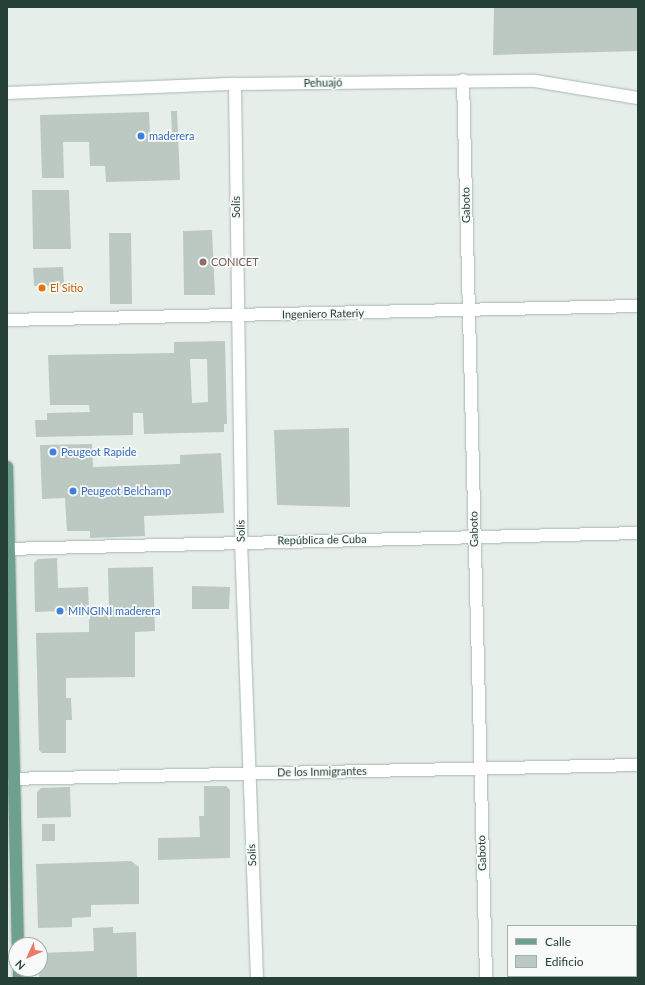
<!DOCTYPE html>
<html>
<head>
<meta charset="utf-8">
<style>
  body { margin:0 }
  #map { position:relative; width:645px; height:985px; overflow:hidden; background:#e6eeea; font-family:Lato,sans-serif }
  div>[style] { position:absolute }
  .building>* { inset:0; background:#bbc9c2 }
  .roads { filter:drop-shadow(0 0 1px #a8b6b0) drop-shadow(0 0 1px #a8b6b0) }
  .minor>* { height:12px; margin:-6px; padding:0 6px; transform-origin:6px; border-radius:6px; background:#fff }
  .major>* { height:12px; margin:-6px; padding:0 6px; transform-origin:6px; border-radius:6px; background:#6da18e }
  .dots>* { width:11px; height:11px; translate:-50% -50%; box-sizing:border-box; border:2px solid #f7faf8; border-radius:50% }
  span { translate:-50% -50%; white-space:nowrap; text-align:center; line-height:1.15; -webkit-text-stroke:3.5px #f7faf8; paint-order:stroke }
  .street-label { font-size:11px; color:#254036 }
  .shop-label { font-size:11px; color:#366cbe }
  .left { translate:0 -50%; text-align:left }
  .education-label { font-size:11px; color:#785e54 }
  .food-label { font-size:11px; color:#c56008 }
  .frame { position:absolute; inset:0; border:8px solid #254036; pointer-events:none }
  .legend { position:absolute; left:507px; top:925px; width:130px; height:52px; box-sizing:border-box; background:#f7faf8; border:1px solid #a3b0aa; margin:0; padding:5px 7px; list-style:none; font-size:12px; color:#254036 }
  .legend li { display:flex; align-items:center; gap:8px; height:20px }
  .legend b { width:20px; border:1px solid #a3b0aa }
  .north { position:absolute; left:8px; top:937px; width:40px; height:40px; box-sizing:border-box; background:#f7faf8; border:1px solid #a3b0aa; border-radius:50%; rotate:225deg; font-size:11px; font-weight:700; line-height:16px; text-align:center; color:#254036 }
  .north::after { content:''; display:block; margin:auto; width:14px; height:18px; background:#eb7a67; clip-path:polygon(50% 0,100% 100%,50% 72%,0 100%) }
</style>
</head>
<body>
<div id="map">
  <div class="building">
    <div style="clip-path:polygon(494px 7px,638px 7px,638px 51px,493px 55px)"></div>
    <div style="clip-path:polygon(171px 111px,177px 111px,180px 180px,106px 182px,105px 166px,90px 166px,89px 142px,63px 142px,64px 178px,42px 178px,40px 115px,149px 112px,150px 135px,172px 134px)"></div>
    <div style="clip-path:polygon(32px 190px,69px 190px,71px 249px,33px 249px)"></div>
    <div style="clip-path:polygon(212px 230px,215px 295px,184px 295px,183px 231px)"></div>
    <div style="clip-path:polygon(109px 233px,131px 233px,132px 304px,110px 304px)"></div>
    <div style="clip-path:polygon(63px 267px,64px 286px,34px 286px,33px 268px)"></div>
    <div style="clip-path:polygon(evenodd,225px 341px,227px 424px,224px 424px,224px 432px,144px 434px,143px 413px,133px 413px,133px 435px,36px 437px,35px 420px,47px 420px,47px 413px,90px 412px,89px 405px,50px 405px,48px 355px,174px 353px,174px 342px,225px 341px,190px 359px,207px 359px,208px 402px,192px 403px,190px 359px)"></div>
    <div style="clip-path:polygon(349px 428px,350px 507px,277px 505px,274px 430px)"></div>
    <div style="clip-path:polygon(92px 444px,93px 467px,180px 464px,180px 455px,221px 453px,224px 513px,144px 516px,145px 536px,90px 538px,90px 531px,67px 531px,65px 498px,42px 499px,40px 445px)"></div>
    <div style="clip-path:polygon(57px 558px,58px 588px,88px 587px,89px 610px,35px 612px,34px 563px,38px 559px)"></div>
    <div style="clip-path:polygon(153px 567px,155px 631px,135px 632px,135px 677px,66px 678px,66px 698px,71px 698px,72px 720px,66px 720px,66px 753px,42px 753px,39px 750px,36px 633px,89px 632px,89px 610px,109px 609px,108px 568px)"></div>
    <div style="clip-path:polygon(192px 586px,230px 587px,229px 609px,192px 609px)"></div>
    <div style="clip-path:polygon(204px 786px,226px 786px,230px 790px,230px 858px,158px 860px,158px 838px,200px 837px,199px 816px,204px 816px)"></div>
    <div style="clip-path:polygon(70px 787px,71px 817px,37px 818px,37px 792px,41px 788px)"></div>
    <div style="clip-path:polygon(42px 824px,55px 824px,55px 841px,42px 841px)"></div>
    <div style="clip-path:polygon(131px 861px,139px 867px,139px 904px,91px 905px,91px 917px,72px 918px,72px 927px,38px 928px,36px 864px)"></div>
    <div style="clip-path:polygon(113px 927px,113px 933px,136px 932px,137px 978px,39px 978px,40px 953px,94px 951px,93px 928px)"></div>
  </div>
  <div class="roads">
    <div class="minor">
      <div style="left:463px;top:80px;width:898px;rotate:88.53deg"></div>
      <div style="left:235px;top:84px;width:457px;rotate:89.2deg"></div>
      <div style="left:241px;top:541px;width:437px;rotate:87.9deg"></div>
      <div style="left:7px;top:93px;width:228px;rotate:-2.3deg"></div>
      <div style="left:235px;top:84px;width:300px;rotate:-0.6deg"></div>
      <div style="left:535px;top:81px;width:104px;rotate:9.4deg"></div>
      <div style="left:7px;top:320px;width:631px;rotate:-1.27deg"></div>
      <div style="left:7px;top:549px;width:631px;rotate:-1.45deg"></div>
      <div style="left:7px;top:779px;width:631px;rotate:-1.27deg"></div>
    </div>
    <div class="major">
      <div style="left:7px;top:467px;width:478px;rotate:88.7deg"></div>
      <div style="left:19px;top:969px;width:9px;rotate:90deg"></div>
    </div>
  </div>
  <div class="dots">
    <div style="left:141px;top:136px;background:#3f7fe0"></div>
    <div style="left:203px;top:262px;background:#8d6e63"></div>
    <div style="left:42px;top:288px;background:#e8710a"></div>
    <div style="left:53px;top:452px;background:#3f7fe0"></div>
    <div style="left:73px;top:491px;background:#3f7fe0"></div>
    <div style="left:60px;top:611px;background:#3f7fe0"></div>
  </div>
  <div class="street-label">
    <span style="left:323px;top:83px;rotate:-1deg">Pehuajó</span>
    <span style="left:466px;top:205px;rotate:-91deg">Gaboto</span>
    <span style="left:236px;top:207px;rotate:-90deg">Solís</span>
    <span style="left:323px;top:314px;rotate:-1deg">Ingeniero Rateriy</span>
    <span style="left:474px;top:529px;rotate:-91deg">Gaboto</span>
    <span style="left:241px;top:531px;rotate:-91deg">Solís</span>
    <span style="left:322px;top:540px;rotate:-1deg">República de Cuba</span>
    <span style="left:322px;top:772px;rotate:-1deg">De los Inmigrantes</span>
    <span style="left:482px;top:853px;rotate:-92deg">Gaboto</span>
    <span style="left:252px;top:855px;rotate:-93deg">Solís</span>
  </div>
  <div class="shop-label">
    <span class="left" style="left:149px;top:136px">maderera</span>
    <span class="left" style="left:61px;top:452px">Peugeot Rapide</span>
    <span class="left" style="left:81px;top:491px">Peugeot Belchamp</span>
    <span class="left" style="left:68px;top:611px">MINGINI maderera</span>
  </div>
  <div class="education-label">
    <span class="left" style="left:211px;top:262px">CONICET</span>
  </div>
  <div class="food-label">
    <span class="left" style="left:50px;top:288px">El Sitio</span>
  </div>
  <div class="frame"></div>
  <ul class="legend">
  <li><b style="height:5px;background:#6da18e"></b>Calle</li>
  <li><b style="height:11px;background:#bbc9c2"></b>Edificio</li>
  </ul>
  <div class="north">N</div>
</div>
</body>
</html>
